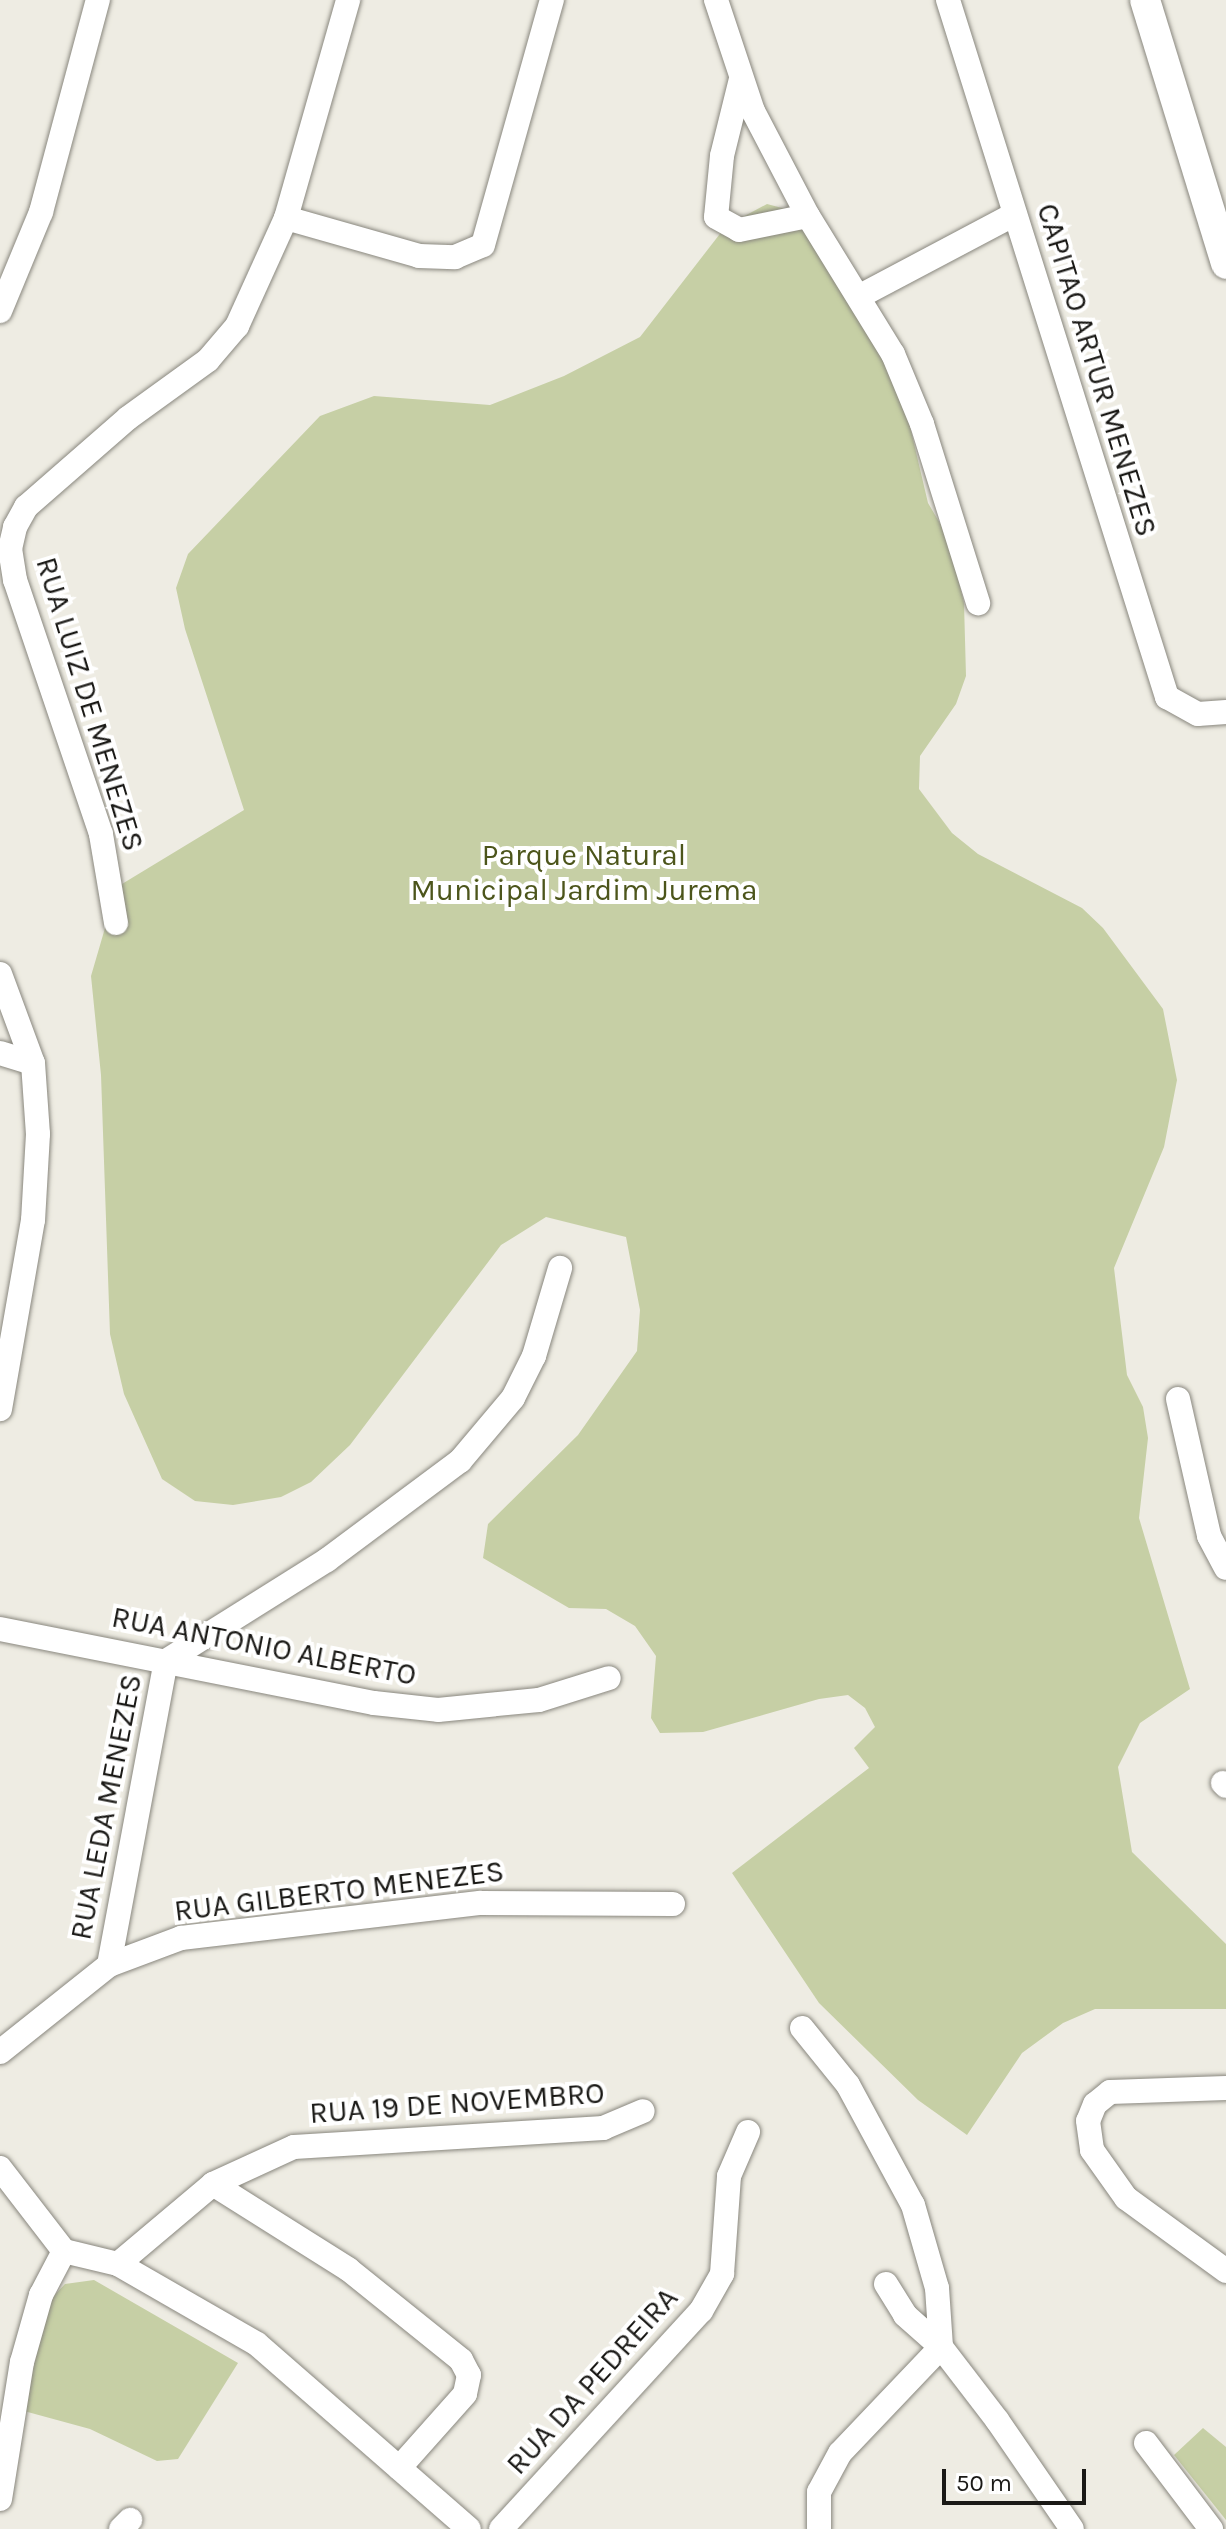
<!DOCTYPE html>
<html>
<head>
<meta charset="utf-8">
<style>
  body { margin:0 }
  #map { position:relative; width:1226px; height:2529px; overflow:hidden; background:#eeece3; font-family:Karla,sans-serif }
  div>[style] { position:absolute }
  .green>* { inset:0; background:#c6cfa5 }
  .roads { filter:drop-shadow(0 0 2px #89877e) drop-shadow(0 0 2px #89877e) }
  .minor>* { height:24px; margin:-12px; padding:0 12px; transform-origin:12px; border-radius:12px; background:#fff }
  .major>* { height:30px; margin:-15px; padding:0 15px; transform-origin:15px; border-radius:15px; background:#fff }
  span { translate:-50% -50%; white-space:nowrap; text-align:center; line-height:1.15; -webkit-text-stroke:8px #fff; paint-order:stroke }
  .street-label { font-size:30px; color:#1a1916 }
  .park-label { font-size:30px; color:#4c551b }
  .scale { position:absolute; left:942px; top:2469px; width:144px; height:36px; box-sizing:border-box; border:4px solid #1a1916; border-top:0; padding-left:10px; font-size:24px; line-height:28px; white-space:nowrap; color:#1a1916; -webkit-text-stroke:6px #fff; paint-order:stroke }
</style>
</head>
<body>
<div id="map">
  <div class="green">
    <div style="clip-path:polygon(767px 204px,797px 212px,896px 367px,928px 503px,948px 537px,964px 603px,966px 676px,956px 704px,920px 756px,919px 789px,952px 833px,978px 854px,1082px 908px,1103px 928px,1163px 1009px,1177px 1080px,1164px 1147px,1114px 1268px,1127px 1375px,1143px 1407px,1148px 1438px,1139px 1518px,1190px 1689px,1140px 1723px,1118px 1767px,1132px 1852px,1226px 1944px,1226px 2009px,1095px 2009px,1063px 2023px,1022px 2053px,967px 2135px,918px 2100px,819px 2003px,732px 1873px,869px 1768px,854px 1748px,875px 1727px,865px 1708px,848px 1695px,819px 1699px,703px 1732px,660px 1733px,651px 1718px,656px 1656px,635px 1626px,606px 1609px,569px 1608px,483px 1558px,488px 1524px,578px 1435px,637px 1351px,640px 1310px,626px 1237px,546px 1217px,501px 1245px,350px 1445px,311px 1482px,281px 1497px,233px 1505px,195px 1501px,162px 1479px,124px 1394px,110px 1334px,101px 1075px,91px 976px,117px 887px,244px 810px,185px 629px,176px 588px,188px 554px,320px 416px,374px 396px,490px 405px,564px 376px,640px 337px,726px 226px)"></div>
    <div style="clip-path:polygon(94px 2280px,238px 2363px,178px 2459px,157px 2461px,90px 2429px,24px 2411px,48px 2302px,65px 2284px)"></div>
    <div style="clip-path:polygon(1203px 2428px,1226px 2447px,1226px 2520px,1174px 2455px)"></div>
  </div>
  <div class="roads">
    <div class="minor">
      <div style="left:716px;top:0;width:117px;rotate:71.6deg"></div>
      <div style="left:753px;top:111px;width:119px;rotate:62.4deg"></div>
      <div style="left:808px;top:216px;width:162px;rotate:58.4deg"></div>
      <div style="left:893px;top:354px;width:76px;rotate:67.5deg"></div>
      <div style="left:922px;top:424px;width:188px;rotate:72.6deg"></div>
      <div style="left:948px;top:0;width:731px;rotate:72.56deg"></div>
      <div style="left:1167px;top:697px;width:35px;rotate:29deg"></div>
      <div style="left:1198px;top:714px;width:28px;rotate:-4deg"></div>
      <div style="left:741px;top:79px;width:79px;rotate:103.9deg"></div>
      <div style="left:722px;top:156px;width:61px;rotate:95.6deg"></div>
      <div style="left:716px;top:217px;width:26px;rotate:29deg"></div>
      <div style="left:739px;top:230px;width:70px;rotate:-11.5deg"></div>
      <div style="left:286px;top:218px;width:138px;rotate:15.9deg"></div>
      <div style="left:419px;top:256px;width:36px;rotate:2deg"></div>
      <div style="left:455px;top:257px;width:30px;rotate:-23deg"></div>
      <div style="left:483px;top:245px;width:255px;rotate:-74.3deg"></div>
      <div style="left:860px;top:296px;width:175px;rotate:-27.9deg"></div>
      <div style="left:0;top:311px;width:107px;rotate:-67.5deg"></div>
      <div style="left:41px;top:212px;width:220px;rotate:-75deg"></div>
      <div style="left:116px;top:923px;width:90px;rotate:-99.6deg"></div>
      <div style="left:101px;top:834px;width:268px;rotate:-108.7deg"></div>
      <div style="left:15px;top:580px;width:31px;rotate:-99deg"></div>
      <div style="left:10px;top:549px;width:23px;rotate:-77deg"></div>
      <div style="left:15px;top:527px;width:23px;rotate:-61deg"></div>
      <div style="left:26px;top:507px;width:135px;rotate:-41.1deg"></div>
      <div style="left:128px;top:418px;width:99px;rotate:-35.9deg"></div>
      <div style="left:208px;top:360px;width:45px;rotate:-49.5deg"></div>
      <div style="left:237px;top:326px;width:119px;rotate:-65.6deg"></div>
      <div style="left:286px;top:218px;width:227px;rotate:-74.1deg"></div>
      <div style="left:0;top:974px;width:95px;rotate:69.7deg"></div>
      <div style="left:33px;top:1063px;width:71px;rotate:86deg"></div>
      <div style="left:38px;top:1134px;width:86px;rotate:93.3deg"></div>
      <div style="left:33px;top:1220px;width:192px;rotate:99.9deg"></div>
      <div style="left:0;top:1053px;width:34px;rotate:17deg"></div>
      <div style="left:1178px;top:1399px;width:140px;rotate:77.2deg"></div>
      <div style="left:1209px;top:1536px;width:36px;rotate:62deg"></div>
      <div style="left:0;top:1629px;width:381px;rotate:11.2deg"></div>
      <div style="left:374px;top:1703px;width:64px;rotate:6.2deg"></div>
      <div style="left:438px;top:1710px;width:101px;rotate:-5.7deg"></div>
      <div style="left:539px;top:1700px;width:73px;rotate:-17.4deg"></div>
      <div style="left:166px;top:1661px;width:190px;rotate:-32.1deg"></div>
      <div style="left:327px;top:1560px;width:166px;rotate:-36.7deg"></div>
      <div style="left:460px;top:1461px;width:82px;rotate:-49.9deg"></div>
      <div style="left:513px;top:1398px;width:47px;rotate:-63.4deg"></div>
      <div style="left:534px;top:1356px;width:92px;rotate:-73.5deg"></div>
      <div style="left:1223px;top:1783px;width:4px;rotate:45deg"></div>
      <div style="left:109px;top:1965px;width:309px;rotate:-79.4deg"></div>
      <div style="left:802px;top:2028px;width:73px;rotate:51.1deg"></div>
      <div style="left:848px;top:2085px;width:136px;rotate:61.6deg"></div>
      <div style="left:913px;top:2205px;width:86px;rotate:73.9deg"></div>
      <div style="left:937px;top:2288px;width:59px;rotate:86.1deg"></div>
      <div style="left:941px;top:2347px;width:146px;rotate:133.6deg"></div>
      <div style="left:840px;top:2453px;width:44px;rotate:118.3deg"></div>
      <div style="left:819px;top:2492px;width:37px;rotate:90deg"></div>
      <div style="left:0;top:2052px;width:139px;rotate:-38.6deg"></div>
      <div style="left:109px;top:1965px;width:77px;rotate:-20.6deg"></div>
      <div style="left:181px;top:1938px;width:302px;rotate:-6.7deg"></div>
      <div style="left:481px;top:1903px;width:192px;rotate:0.3deg"></div>
      <div style="left:1226px;top:2088px;width:116px;rotate:178deg"></div>
      <div style="left:1110px;top:2092px;width:19px;rotate:141deg"></div>
      <div style="left:1095px;top:2104px;width:18px;rotate:112deg"></div>
      <div style="left:1088px;top:2121px;width:29px;rotate:82deg"></div>
      <div style="left:1092px;top:2150px;width:59px;rotate:54.7deg"></div>
      <div style="left:1126px;top:2198px;width:124px;rotate:36.1deg"></div>
      <div style="left:0;top:2168px;width:105px;rotate:52.4deg"></div>
      <div style="left:64px;top:2251px;width:56px;rotate:13.5deg"></div>
      <div style="left:118px;top:2264px;width:160px;rotate:29.9deg"></div>
      <div style="left:257px;top:2344px;width:281px;rotate:41.1deg"></div>
      <div style="left:213px;top:2184px;width:160px;rotate:32.2deg"></div>
      <div style="left:348px;top:2269px;width:145px;rotate:38.8deg"></div>
      <div style="left:461px;top:2360px;width:17px;rotate:62deg"></div>
      <div style="left:469px;top:2375px;width:19px;rotate:102deg"></div>
      <div style="left:465px;top:2394px;width:99px;rotate:131.7deg"></div>
      <div style="left:118px;top:2264px;width:124px;rotate:-40.1deg"></div>
      <div style="left:213px;top:2184px;width:89px;rotate:-24.6deg"></div>
      <div style="left:294px;top:2147px;width:310px;rotate:-3.5deg"></div>
      <div style="left:603px;top:2128px;width:43px;rotate:-23deg"></div>
      <div style="left:886px;top:2284px;width:36px;rotate:58deg"></div>
      <div style="left:905px;top:2315px;width:48px;rotate:41.6deg"></div>
      <div style="left:941px;top:2347px;width:92px;rotate:52.5deg"></div>
      <div style="left:997px;top:2420px;width:132px;rotate:55.5deg"></div>
      <div style="left:1146px;top:2443px;width:108px;rotate:52.9deg"></div>
      <div style="left:0;top:2499px;width:139px;rotate:-80.9deg"></div>
      <div style="left:22px;top:2362px;width:70px;rotate:-74.2deg"></div>
      <div style="left:41px;top:2295px;width:50px;rotate:-62.4deg"></div>
      <div style="left:121px;top:2529px;width:13px;rotate:-45deg"></div>
      <div style="left:501px;top:2529px;width:296px;rotate:-47.5deg"></div>
      <div style="left:701px;top:2311px;width:43px;rotate:-60.4deg"></div>
      <div style="left:722px;top:2274px;width:98px;rotate:-85.9deg"></div>
      <div style="left:729px;top:2176px;width:48px;rotate:-66.6deg"></div>
    </div>
    <div class="major">
      <div style="left:1145px;top:0;width:276px;rotate:72.9deg"></div>
    </div>
  </div>
  <div class="street-label">
    <span style="left:1097px;top:370px;rotate:73deg">CAPITAO ARTUR MENEZES</span>
    <span style="left:90px;top:704px;rotate:73deg">RUA LUIZ DE MENEZES</span>
    <span style="left:264px;top:1646px;rotate:11deg">RUA ANTONIO ALBERTO</span>
    <span style="left:106px;top:1807px;rotate:-79deg">RUA LEDA MENEZES</span>
    <span style="left:339px;top:1891px;rotate:-7deg">RUA GILBERTO MENEZES</span>
    <span style="left:457px;top:2103px;rotate:-4deg">RUA 19 DE NOVEMBRO</span>
    <span style="left:592px;top:2381px;rotate:-48deg">RUA DA PEDREIRA</span>
  </div>
  <div class="park-label">
    <span style="left:584px;top:872px">Parque Natural<br>Municipal Jardim Jurema</span>
  </div>
  <div class="scale">50 m</div>
</div>
</body>
</html>
